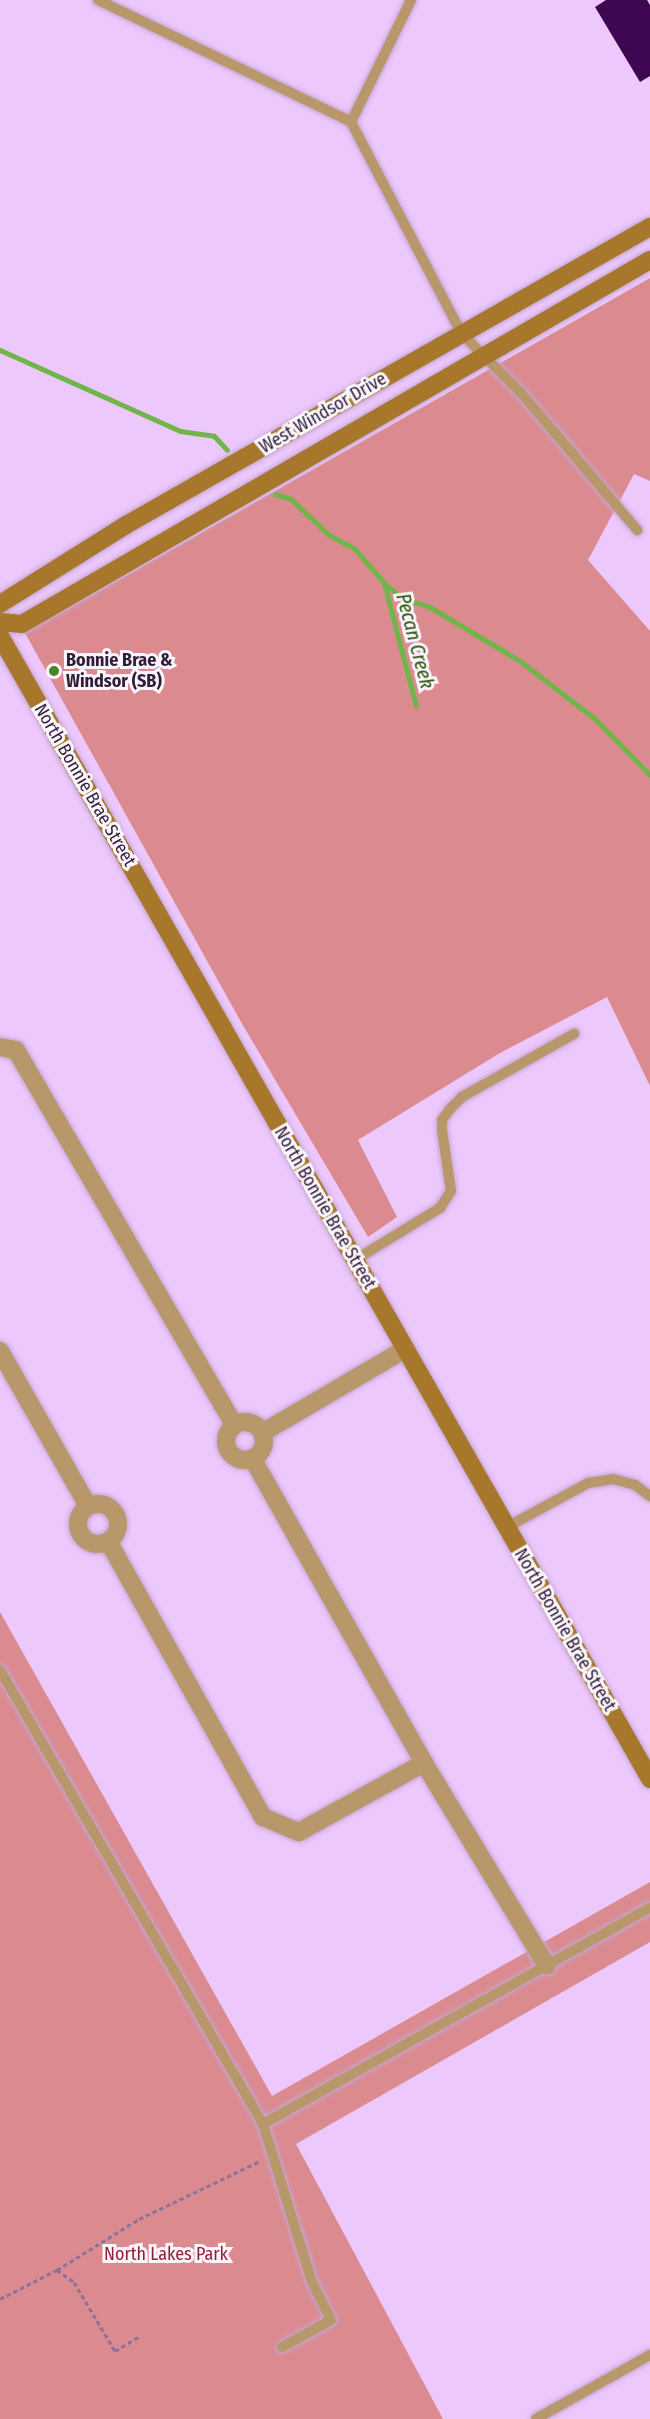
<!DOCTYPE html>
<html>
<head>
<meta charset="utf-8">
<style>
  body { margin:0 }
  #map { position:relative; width:650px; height:2419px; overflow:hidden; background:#ecc8fc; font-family:"Fira Sans Condensed",sans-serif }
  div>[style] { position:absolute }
  .green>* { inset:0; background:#db8b90 }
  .stream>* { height:5px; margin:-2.5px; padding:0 2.5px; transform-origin:2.5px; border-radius:2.5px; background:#6fb549 }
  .building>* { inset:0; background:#3f0651 }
  .path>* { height:3px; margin-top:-1.5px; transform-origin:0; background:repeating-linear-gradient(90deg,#8c7298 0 4.5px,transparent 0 7.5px) }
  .roads { filter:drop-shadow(0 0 2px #c6a6d5) drop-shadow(0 0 2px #c6a6d5) }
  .lane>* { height:10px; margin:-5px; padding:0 5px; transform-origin:5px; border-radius:5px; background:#b8986b }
  .street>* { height:18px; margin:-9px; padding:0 9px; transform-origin:9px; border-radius:9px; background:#b8986b }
  .street>.ring { margin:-9px; padding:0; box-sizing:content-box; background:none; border:18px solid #b8986b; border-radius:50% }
  .secondary>* { height:18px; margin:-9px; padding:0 9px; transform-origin:9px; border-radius:9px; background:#a7782c }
  .dots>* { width:16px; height:16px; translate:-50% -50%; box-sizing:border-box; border:3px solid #fbf6fd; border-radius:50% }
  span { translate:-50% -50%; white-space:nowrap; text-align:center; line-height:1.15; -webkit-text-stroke:6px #fbf6fd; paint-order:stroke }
  .street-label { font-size:18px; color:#301e37 }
  .poi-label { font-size:18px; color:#301e37; font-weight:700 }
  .left { translate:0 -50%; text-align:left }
  .park-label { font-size:18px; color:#941f35 }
  .water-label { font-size:20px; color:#265205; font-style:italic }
</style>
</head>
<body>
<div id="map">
  <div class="green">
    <div style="clip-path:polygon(650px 278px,650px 481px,634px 474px,588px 560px,650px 631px,650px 1086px,607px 997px,500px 1053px,358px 1140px,397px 1217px,368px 1237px,241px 1022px,25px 633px)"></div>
    <div style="clip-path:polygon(0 1612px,272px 2096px,650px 1882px,650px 1942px,296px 2144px,443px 2419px,0 2419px)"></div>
  </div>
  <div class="stream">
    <div style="left:0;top:350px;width:197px;rotate:24.2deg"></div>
    <div style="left:180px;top:431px;width:34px;rotate:8deg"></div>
    <div style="left:214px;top:436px;width:19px;rotate:47deg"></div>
    <div style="left:275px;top:494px;width:17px;rotate:17deg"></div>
    <div style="left:291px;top:499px;width:52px;rotate:43.5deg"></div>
    <div style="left:329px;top:535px;width:30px;rotate:28deg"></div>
    <div style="left:355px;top:549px;width:45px;rotate:49.5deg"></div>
    <div style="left:384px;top:583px;width:127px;rotate:75.4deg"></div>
    <div style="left:384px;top:583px;width:25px;rotate:40deg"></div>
    <div style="left:403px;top:599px;width:26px;rotate:16deg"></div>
    <div style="left:428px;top:606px;width:107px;rotate:30.9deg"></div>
    <div style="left:520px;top:661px;width:95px;rotate:37.7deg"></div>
    <div style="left:595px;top:719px;width:78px;rotate:45.5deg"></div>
  </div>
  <div class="building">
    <div style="clip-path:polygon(606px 0,647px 0,650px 5px,650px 76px,640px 82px,595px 7px)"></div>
  </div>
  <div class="path">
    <div style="left:57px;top:2270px;width:21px;rotate:35deg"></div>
    <div style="left:74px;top:2282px;width:80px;rotate:59.3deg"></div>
    <div style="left:115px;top:2351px;width:29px;rotate:-31deg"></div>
    <div style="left:0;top:2299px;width:64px;rotate:-27deg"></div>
    <div style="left:57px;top:2270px;width:97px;rotate:-31.9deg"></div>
    <div style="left:139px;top:2219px;width:134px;rotate:-25.6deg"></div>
  </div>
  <div class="roads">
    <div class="lane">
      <div style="left:98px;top:0;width:281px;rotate:25.7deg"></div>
      <div style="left:351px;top:122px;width:239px;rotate:62.4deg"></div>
      <div style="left:462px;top:334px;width:83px;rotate:45deg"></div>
      <div style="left:521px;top:393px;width:180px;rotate:49.7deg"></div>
      <div style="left:351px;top:122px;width:136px;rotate:-63.8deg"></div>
      <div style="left:355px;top:1260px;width:100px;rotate:-31.5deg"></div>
      <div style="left:440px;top:1208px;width:20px;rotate:-57deg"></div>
      <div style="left:451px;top:1191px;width:62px;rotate:-98.4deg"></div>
      <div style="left:442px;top:1130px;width:10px;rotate:-90deg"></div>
      <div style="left:442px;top:1120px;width:14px;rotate:-54deg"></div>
      <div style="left:450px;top:1109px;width:17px;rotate:-45deg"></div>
      <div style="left:462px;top:1097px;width:129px;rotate:-29.4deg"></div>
      <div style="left:507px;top:1527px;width:92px;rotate:-28.5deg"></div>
      <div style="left:588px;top:1483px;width:25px;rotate:-9deg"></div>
      <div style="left:613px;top:1479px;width:23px;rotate:15deg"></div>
      <div style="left:635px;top:1485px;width:19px;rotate:36deg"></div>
      <div style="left:0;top:1670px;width:525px;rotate:59.92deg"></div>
      <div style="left:263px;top:2124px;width:443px;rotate:-29.2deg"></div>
      <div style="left:263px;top:2124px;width:165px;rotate:72.8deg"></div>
      <div style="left:312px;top:2282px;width:42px;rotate:63.4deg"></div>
      <div style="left:331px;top:2320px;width:56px;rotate:151.1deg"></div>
      <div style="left:536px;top:2419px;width:131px;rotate:-29.3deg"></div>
    </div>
    <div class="street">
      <div style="left:0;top:1047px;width:16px;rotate:11deg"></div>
      <div style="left:16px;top:1050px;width:434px;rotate:59.8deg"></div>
      <div style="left:0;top:1351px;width:178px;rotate:60.4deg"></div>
      <div class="ring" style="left:226px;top:1422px;width:20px;height:20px"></div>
      <div style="left:262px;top:1433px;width:166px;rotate:-30.4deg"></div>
      <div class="ring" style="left:78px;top:1504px;width:22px;height:22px"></div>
      <div style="left:108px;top:1541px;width:317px;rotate:60.7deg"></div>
      <div style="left:263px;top:1817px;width:39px;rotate:23deg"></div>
      <div style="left:299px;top:1832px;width:143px;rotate:-28.9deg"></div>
      <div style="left:424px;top:1763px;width:349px;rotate:-119.4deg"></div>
      <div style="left:424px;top:1763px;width:237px;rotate:58.8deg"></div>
    </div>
    <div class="secondary">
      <div style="left:0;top:604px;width:149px;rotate:-32.1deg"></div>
      <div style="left:126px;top:525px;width:603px;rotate:-29.63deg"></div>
      <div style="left:0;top:622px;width:22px;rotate:5deg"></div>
      <div style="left:22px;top:624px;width:726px;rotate:-30.1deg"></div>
      <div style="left:0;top:636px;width:1315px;rotate:60.37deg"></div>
    </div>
  </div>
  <div class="dots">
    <div style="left:54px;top:671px;background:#4a8625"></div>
  </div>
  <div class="street-label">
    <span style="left:323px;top:413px;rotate:-30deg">West Windsor Drive</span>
    <span style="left:85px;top:785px;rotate:60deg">North Bonnie Brae Street</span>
    <span style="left:325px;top:1208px;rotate:60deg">North Bonnie Brae Street</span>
    <span style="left:565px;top:1630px;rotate:60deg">North Bonnie Brae Street</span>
  </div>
  <div class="poi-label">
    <span class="left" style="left:66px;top:671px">Bonnie Brae &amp;<br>Windsor (SB)</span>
  </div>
  <div class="park-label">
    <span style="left:166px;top:2254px">North Lakes Park</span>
  </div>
  <div class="water-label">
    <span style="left:415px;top:641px;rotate:75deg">Pecan Creek</span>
  </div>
</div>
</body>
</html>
